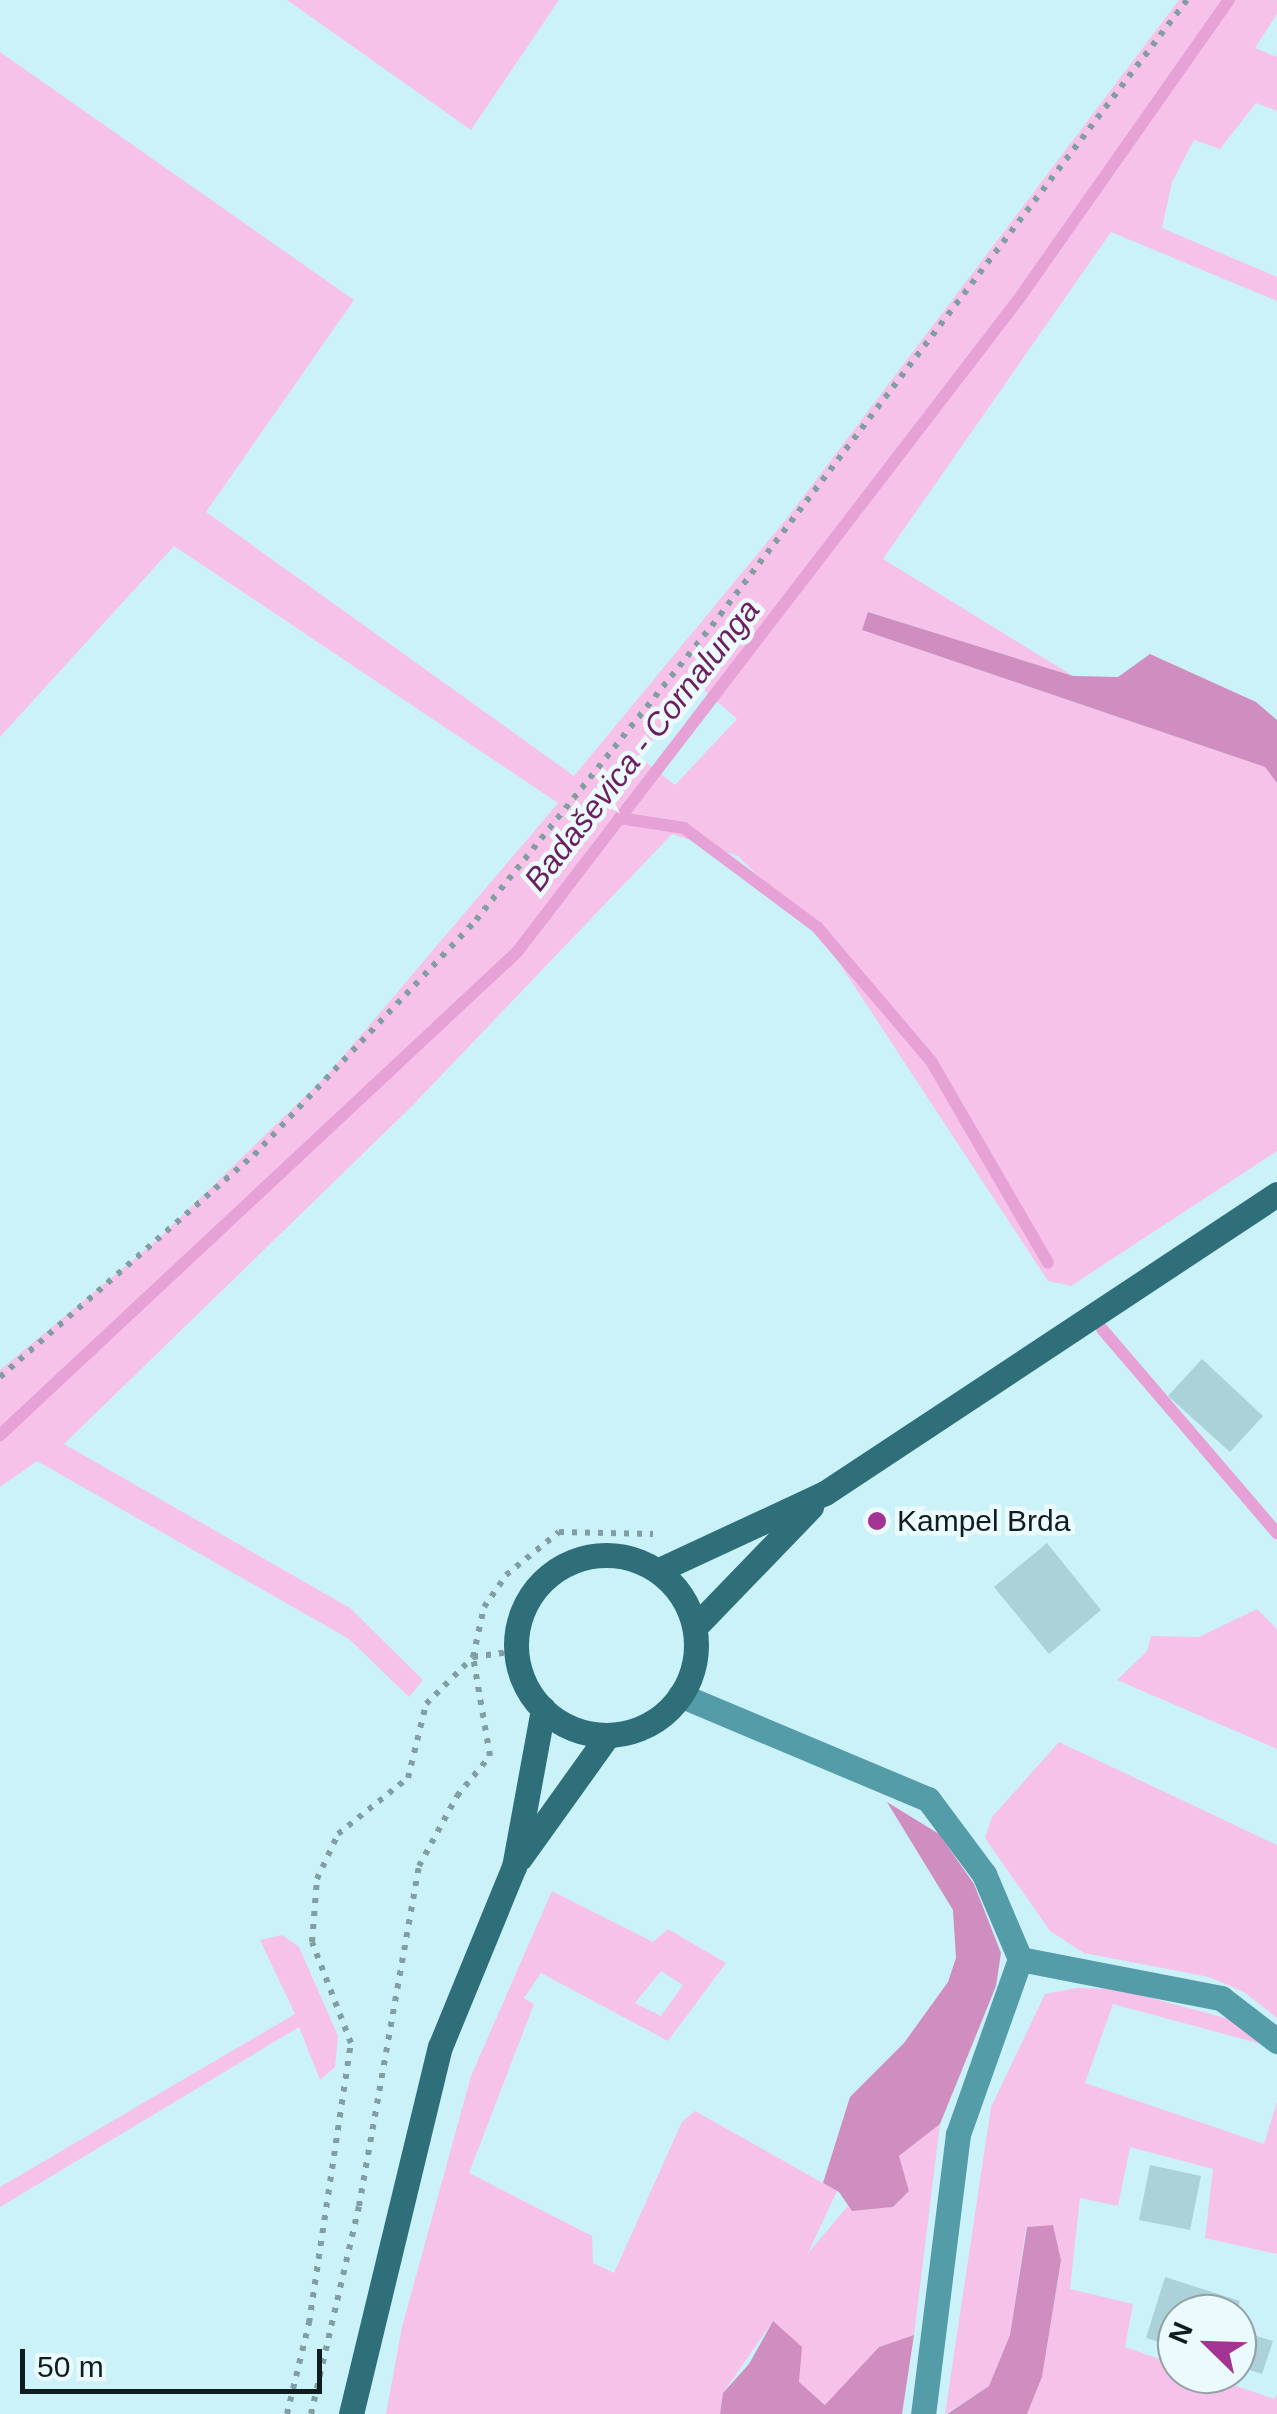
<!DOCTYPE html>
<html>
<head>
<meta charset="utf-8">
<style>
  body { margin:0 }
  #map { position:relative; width:1277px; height:2414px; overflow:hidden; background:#cbf2f9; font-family:Arial,sans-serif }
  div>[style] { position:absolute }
  .green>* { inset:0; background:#f7c2ea }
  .forest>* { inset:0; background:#d08dc0 }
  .stream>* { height:12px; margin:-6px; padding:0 6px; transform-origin:6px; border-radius:6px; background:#e6a1d6 }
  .building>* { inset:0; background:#acd2d9 }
  .path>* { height:6px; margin-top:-3px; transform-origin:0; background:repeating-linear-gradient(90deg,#819ea3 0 5px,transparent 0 13px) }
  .street>* { height:25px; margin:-12.5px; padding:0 12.5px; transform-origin:12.5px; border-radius:12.5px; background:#549ca8 }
  .secondary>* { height:25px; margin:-12.5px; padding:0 12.5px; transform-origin:12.5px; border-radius:12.5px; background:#2e6f7a }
  .secondary>.ring { margin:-12.5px; padding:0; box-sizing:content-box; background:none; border:25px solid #2e6f7a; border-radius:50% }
  .dots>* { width:28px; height:28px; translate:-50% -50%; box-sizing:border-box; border:5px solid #ebfafd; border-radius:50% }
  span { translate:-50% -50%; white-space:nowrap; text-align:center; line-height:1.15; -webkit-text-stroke:9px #ebfafd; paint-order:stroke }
  .poi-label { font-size:30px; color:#0f1d20 }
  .left { translate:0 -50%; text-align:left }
  .water-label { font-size:32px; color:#6c1e5f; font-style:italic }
  .north { position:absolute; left:1157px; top:2294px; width:100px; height:100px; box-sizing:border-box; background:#ebfafd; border:2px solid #93a2a5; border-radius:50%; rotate:293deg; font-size:28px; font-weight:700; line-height:40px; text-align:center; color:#0f1d20 }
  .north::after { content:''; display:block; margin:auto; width:35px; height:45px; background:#a43491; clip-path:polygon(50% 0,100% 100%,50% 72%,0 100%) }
  .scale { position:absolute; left:20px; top:2349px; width:302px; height:45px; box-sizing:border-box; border:5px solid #0f1d20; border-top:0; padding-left:12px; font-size:30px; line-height:35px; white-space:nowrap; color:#0f1d20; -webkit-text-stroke:8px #ebfafd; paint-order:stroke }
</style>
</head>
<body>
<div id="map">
  <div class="green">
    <div style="clip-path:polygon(287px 0,559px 0,471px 130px)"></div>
    <div style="clip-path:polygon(evenodd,1179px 0,1277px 0,1277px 14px,1255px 48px,1277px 57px,1277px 111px,1256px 103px,1220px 149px,1194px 140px,1172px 182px,1162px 228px,1277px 277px,1277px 301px,1111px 232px,883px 559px,1073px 676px,869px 612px,862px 630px,1265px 767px,1277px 783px,1277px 1151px,1071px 1286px,1048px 1281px,824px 940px,738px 856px,672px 834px,412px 1106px,64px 1444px,350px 1608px,423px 1680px,409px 1697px,349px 1639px,37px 1461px,0 1487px,0 1370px,157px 1240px,328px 1074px,558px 803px,174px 546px,0 737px,0 52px,354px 300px,206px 512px,574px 776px,788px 517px,1179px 0,701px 687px,737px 719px,675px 785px,638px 756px,701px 687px)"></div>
    <div style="clip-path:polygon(1257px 1609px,1277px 1629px,1277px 1749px,1117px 1680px,1147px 1651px,1151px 1636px,1199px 1637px)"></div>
    <div style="clip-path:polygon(1059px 1742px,1277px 1845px,1277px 2018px,1244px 1992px,1209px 1977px,1084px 1953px,1050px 1931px,985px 1838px,992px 1817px)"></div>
    <div style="clip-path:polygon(evenodd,552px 1891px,653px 1942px,668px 1929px,726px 1963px,668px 2041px,541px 1973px,524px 1998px,534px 2004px,469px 2173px,592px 2236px,593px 2263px,614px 2273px,682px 2122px,695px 2111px,837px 2191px,808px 2253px,848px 2206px,852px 2211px,893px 2207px,909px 2191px,899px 2156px,940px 2124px,914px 2335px,879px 2347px,826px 2405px,798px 2382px,773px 2321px,723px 2393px,720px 2414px,386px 2414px,402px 2327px,471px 2076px,552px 1891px,661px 1971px,683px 1985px,661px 2016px,635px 2003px,661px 1971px)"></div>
    <div style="clip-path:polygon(282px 1935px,299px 1947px,338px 2036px,335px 2067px,320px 2080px,299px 2027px,0 2207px,0 2187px,295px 2014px,260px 1940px)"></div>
    <div style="clip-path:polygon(1076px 1988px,1118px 1989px,1233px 2020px,1265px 2045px,1113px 2004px,1085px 2083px,1264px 2144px,1277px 2102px,1277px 2254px,1205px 2238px,1213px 2169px,1130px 2147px,1118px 2206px,1080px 2198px,1070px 2289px,1133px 2304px,1125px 2347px,1177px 2365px,1177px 2374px,1202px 2374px,1274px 2399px,1277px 2395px,1277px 2414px,1027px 2414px,1042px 2377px,1061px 2260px,1053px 2226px,1026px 2228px,1010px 2335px,989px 2386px,945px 2414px,991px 2107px,1045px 1994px)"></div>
  </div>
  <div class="forest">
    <div style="clip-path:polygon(868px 612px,1073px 676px,1118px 677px,1150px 654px,1256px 702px,1277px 720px,1277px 783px,1265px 767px,862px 630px)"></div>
    <div style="clip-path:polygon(887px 1802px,939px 1834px,974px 1884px,1001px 1953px,996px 1986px,940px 2124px,899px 2156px,909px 2191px,893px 2207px,852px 2211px,839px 2192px,823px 2183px,850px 2097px,904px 2043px,948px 1982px,956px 1958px,953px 1910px)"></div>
    <div style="clip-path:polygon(1053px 2225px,1061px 2260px,1042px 2377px,1027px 2414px,947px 2414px,989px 2386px,1010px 2335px,1027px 2227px)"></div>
    <div style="clip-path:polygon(773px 2321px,802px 2347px,799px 2382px,825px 2405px,879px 2347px,914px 2335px,902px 2414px,720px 2414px,723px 2393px,749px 2364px)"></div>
  </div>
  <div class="stream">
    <div style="left:619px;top:818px;width:66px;rotate:8.7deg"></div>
    <div style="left:684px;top:828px;width:166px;rotate:36.7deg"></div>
    <div style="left:817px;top:927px;width:176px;rotate:49.6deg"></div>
    <div style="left:931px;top:1061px;width:233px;rotate:59.9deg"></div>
    <div style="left:1102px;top:1329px;width:269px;rotate:49.4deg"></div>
    <div style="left:0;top:1435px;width:708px;rotate:-43.05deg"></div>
    <div style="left:517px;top:952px;width:822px;rotate:-52.46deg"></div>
    <div style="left:1018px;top:300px;width:367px;rotate:-54.9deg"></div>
  </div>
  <div class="building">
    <div style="clip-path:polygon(1202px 1359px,1263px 1416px,1230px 1452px,1168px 1396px)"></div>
    <div style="clip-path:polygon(1047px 1543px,1101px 1610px,1049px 1654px,994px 1587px)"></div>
    <div style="clip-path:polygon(1150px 2165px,1201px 2176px,1190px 2230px,1139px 2220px)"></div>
    <div style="clip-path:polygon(1165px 2277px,1240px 2301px,1236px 2314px,1177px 2314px,1177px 2347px,1146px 2338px)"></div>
    <div style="clip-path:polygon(1237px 2330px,1273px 2341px,1262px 2374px,1237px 2366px)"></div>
  </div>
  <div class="path">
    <div style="left:0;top:1377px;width:337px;rotate:-41.2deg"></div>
    <div style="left:254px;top:1155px;width:323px;rotate:-46.6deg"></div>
    <div style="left:476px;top:920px;width:391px;rotate:-51.3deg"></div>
    <div style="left:720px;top:615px;width:772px;rotate:-52.79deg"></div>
    <div style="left:287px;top:2414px;width:94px;rotate:-76.4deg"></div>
    <div style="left:309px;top:2323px;width:283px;rotate:-81.5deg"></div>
    <div style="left:351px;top:2043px;width:108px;rotate:-111.1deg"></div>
    <div style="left:312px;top:1942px;width:63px;rotate:-85.5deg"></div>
    <div style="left:317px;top:1879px;width:50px;rotate:-65deg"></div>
    <div style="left:338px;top:1834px;width:90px;rotate:-38.7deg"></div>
    <div style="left:408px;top:1778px;width:76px;rotate:-76.3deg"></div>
    <div style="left:426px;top:1704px;width:66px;rotate:-45deg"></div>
    <div style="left:473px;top:1657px;width:43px;rotate:-7.9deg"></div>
    <div style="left:311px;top:2414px;width:213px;rotate:-77deg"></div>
    <div style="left:359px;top:2206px;width:345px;rotate:-80deg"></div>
    <div style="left:419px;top:1866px;width:80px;rotate:-61.5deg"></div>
    <div style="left:457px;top:1796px;width:52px;rotate:-50.5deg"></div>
    <div style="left:490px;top:1756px;width:100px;rotate:-99.7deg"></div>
    <div style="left:473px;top:1657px;width:51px;rotate:-77.6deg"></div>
    <div style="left:484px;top:1607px;width:39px;rotate:-55deg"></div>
    <div style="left:506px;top:1575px;width:68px;rotate:-39.1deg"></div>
    <div style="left:559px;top:1532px;width:94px;rotate:1.2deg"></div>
  </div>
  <div class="street">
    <div style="left:680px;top:1695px;width:269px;rotate:22.8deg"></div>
    <div style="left:928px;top:1799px;width:94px;rotate:53.3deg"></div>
    <div style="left:984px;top:1874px;width:92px;rotate:67deg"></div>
    <div style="left:1020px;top:1959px;width:186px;rotate:109.5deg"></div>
    <div style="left:958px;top:2134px;width:282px;rotate:97.1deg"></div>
    <div style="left:1020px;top:1959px;width:205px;rotate:11deg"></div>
    <div style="left:1221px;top:1998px;width:71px;rotate:37.5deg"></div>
  </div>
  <div class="secondary">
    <div class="ring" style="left:516px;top:1555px;width:155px;height:155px"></div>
    <div style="left:659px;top:1570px;width:183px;rotate:-24.9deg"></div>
    <div style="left:825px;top:1493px;width:542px;rotate:-33.48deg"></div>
    <div style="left:695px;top:1627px;width:167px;rotate:-46deg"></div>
    <div style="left:520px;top:1858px;width:151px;rotate:-54.4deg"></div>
    <div style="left:351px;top:2414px;width:378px;rotate:-76.4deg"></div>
    <div style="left:440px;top:2047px;width:195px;rotate:-67.7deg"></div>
    <div style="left:514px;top:1867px;width:161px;rotate:-79.6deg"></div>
  </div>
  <div class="dots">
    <div style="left:877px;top:1521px;background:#a43491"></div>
  </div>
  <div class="poi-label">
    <span class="left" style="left:897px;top:1521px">Kampel Brda</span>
  </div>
  <div class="water-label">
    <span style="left:642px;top:745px;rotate:-52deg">Badaševica - Cornalunga</span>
  </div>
  <div class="north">N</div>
  <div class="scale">50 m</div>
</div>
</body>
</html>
